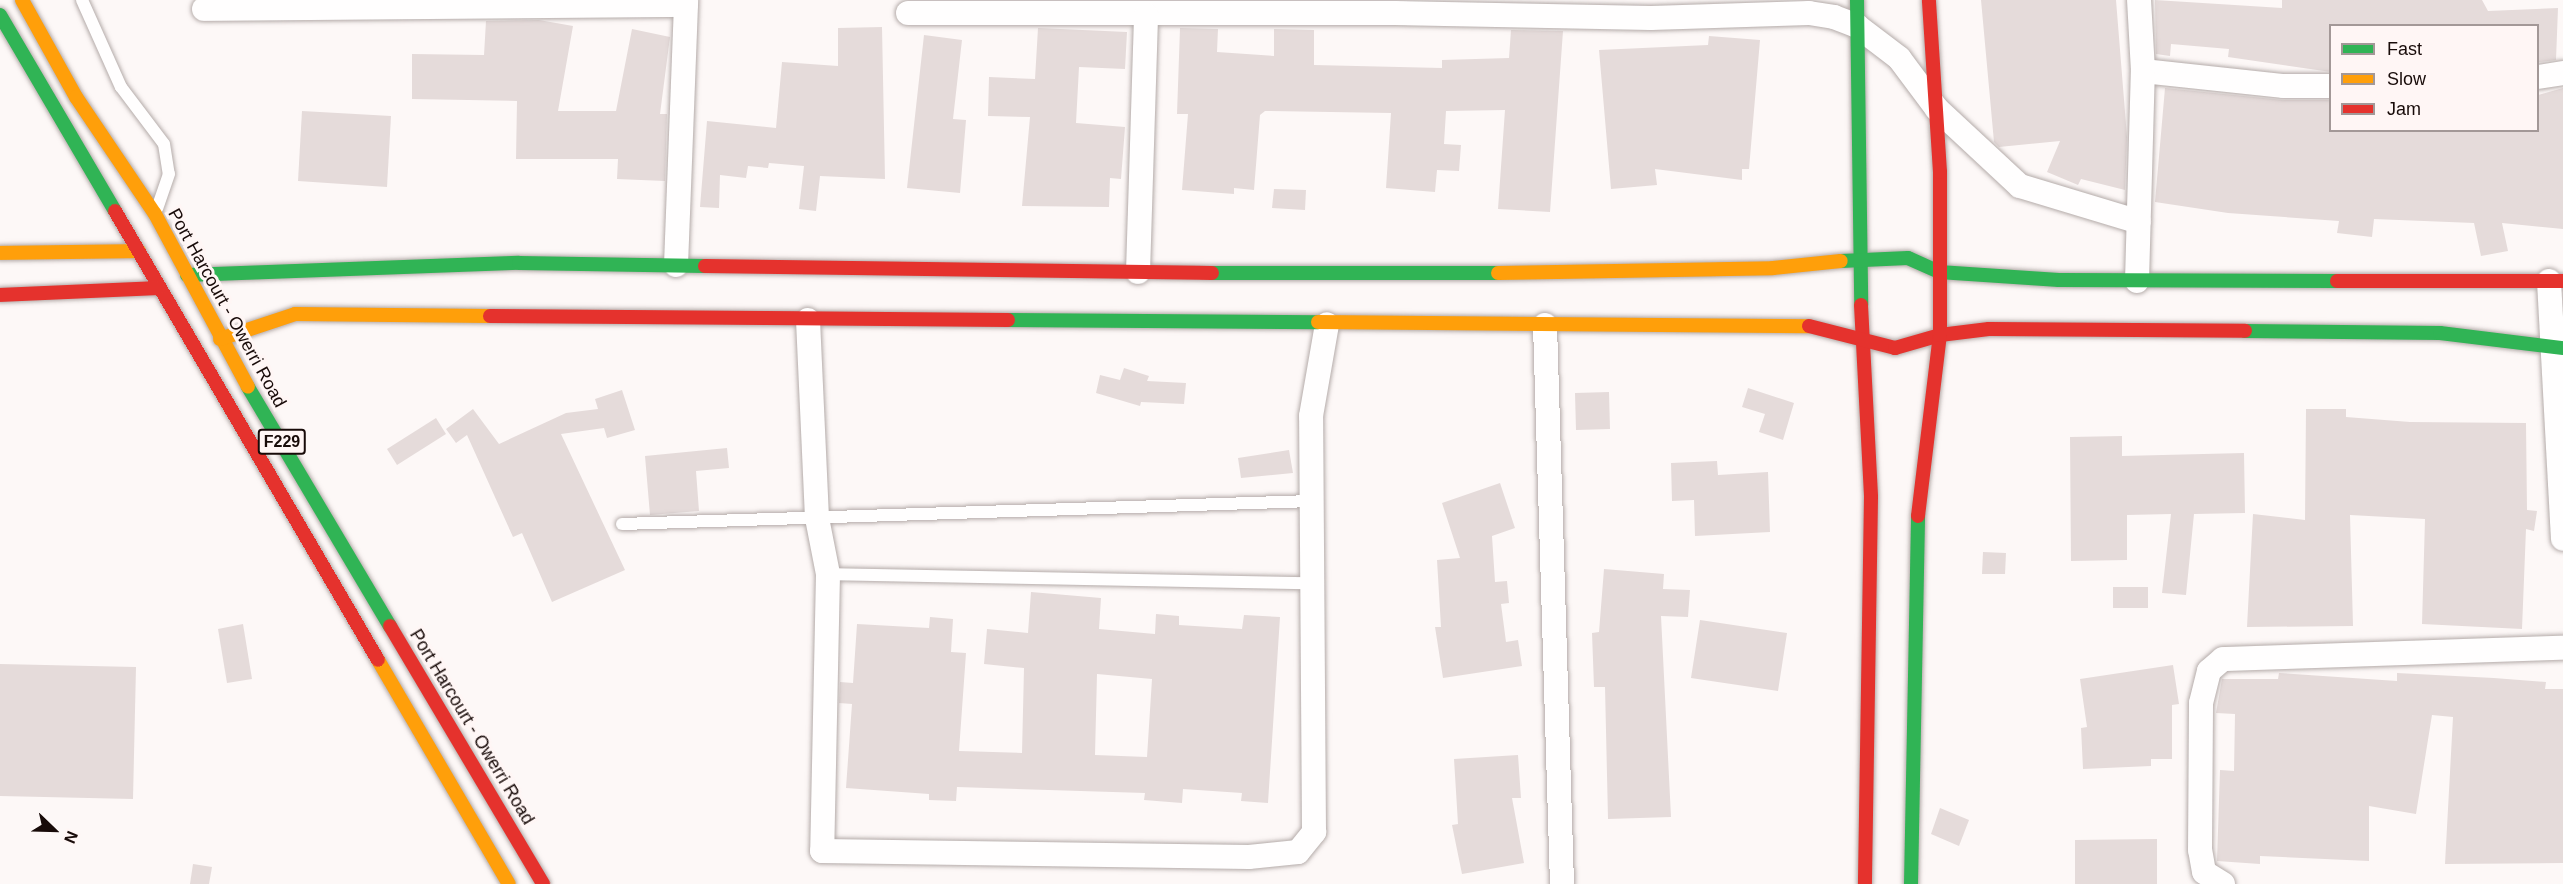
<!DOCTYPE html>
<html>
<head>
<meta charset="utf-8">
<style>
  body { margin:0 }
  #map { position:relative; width:2563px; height:884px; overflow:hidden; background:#fdf8f7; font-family:Arial,sans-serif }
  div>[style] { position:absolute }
  .building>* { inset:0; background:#e5dbda }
  .roads { filter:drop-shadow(0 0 2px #b4aba9) drop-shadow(0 0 2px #b4aba9) }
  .lane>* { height:12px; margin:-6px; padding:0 6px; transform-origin:6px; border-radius:6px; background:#fffefe }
  .street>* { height:24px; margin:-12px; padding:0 12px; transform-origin:12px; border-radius:12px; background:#fffefe }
  .fast>* { height:14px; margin:-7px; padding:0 7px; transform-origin:7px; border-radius:7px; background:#30b455 }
  .slow>* { height:14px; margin:-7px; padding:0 7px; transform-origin:7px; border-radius:7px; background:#ff9f0a }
  .jam>* { height:14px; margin:-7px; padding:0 7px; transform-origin:7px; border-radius:7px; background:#e5322d }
  span { translate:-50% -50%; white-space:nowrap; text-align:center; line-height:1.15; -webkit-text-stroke:6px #fff6f5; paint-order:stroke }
  .shield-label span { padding:2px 4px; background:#fff6f5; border:2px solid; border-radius:4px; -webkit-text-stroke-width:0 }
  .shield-label { font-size:16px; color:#180b09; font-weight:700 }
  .street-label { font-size:18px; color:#180b09 }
  .legend { position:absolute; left:2329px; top:24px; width:210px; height:108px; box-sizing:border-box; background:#fff6f5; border:2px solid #a39897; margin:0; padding:8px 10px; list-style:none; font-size:18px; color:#180b09 }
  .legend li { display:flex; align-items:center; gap:12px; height:30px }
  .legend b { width:30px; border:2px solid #a39897 }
  .north { position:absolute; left:24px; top:800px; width:60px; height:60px; -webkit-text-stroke:4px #fff6f5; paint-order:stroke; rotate:113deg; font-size:16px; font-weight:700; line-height:24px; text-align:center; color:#180b09 }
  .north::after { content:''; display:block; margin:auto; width:21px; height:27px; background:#180b09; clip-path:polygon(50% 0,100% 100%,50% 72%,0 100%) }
</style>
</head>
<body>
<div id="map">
  <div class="building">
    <div style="clip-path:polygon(1981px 0,2116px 0,2127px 137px,2125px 190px,2081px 179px,2078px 185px,2047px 172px,2060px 141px,1999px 147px,1994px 142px)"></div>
    <div style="clip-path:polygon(2155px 0,2282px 8px,2282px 0,2482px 0,2488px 11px,2558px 8px,2556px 60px,2539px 62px,2538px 26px,2331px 26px,2331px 72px,2228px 57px,2229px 49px,2171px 44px,2170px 56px,2156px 54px)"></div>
    <div style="clip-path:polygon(539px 20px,573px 26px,558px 111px,616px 111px,632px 29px,670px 37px,660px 114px,667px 114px,665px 181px,617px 179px,618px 159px,516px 159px,517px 101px,412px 99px,412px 54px,484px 55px,486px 21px)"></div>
    <div style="clip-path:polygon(882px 27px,885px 179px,820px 176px,816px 211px,799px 209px,804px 166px,769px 163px,768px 168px,748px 166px,746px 178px,720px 175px,719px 208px,700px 207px,707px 121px,776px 128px,782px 62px,838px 66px,838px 28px)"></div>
    <div style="clip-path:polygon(1038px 28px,1127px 32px,1125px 69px,1079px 67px,1076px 123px,1125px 127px,1121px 179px,1110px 178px,1109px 207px,1022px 206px,1030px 117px,988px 116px,989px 77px,1035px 79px)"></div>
    <div style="clip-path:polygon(1180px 28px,1218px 29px,1217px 52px,1274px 56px,1274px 29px,1314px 30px,1314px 65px,1442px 68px,1442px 60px,1509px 58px,1511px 30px,1563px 31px,1550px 212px,1498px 209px,1505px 110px,1446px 111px,1444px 144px,1461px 145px,1459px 171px,1437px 170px,1435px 192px,1386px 188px,1391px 113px,1265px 111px,1260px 115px,1254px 190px,1234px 188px,1234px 194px,1182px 190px,1188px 114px,1177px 114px)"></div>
    <div style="clip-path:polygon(924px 35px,962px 40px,953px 119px,966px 120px,960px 193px,907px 188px)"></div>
    <div style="clip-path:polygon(1709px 36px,1760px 40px,1749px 169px,1742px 169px,1742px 180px,1655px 169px,1657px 185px,1611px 189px,1599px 50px,1708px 45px)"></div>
    <div style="clip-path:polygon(2165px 88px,2283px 100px,2331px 100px,2331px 130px,2538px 130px,2538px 95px,2563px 88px,2563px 229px,2502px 223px,2508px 251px,2481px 256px,2474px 223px,2374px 219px,2372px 237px,2337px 233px,2339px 221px,2228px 213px,2155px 202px)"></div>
    <div style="clip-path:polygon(302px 111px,391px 116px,387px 187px,298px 181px)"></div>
    <div style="clip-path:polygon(1274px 189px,1306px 190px,1305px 210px,1272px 208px)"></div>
    <div style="clip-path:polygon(1124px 368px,1149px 376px,1147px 381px,1186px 383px,1184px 404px,1141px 402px,1140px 406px,1096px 393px,1100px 375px,1120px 380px)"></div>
    <div style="clip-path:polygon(1748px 388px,1794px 403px,1783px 440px,1759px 432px,1765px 414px,1742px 407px)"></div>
    <div style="clip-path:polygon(622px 390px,635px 430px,607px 438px,604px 428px,561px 434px,625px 570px,552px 602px,522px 533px,513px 537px,467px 435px,456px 443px,446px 429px,473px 409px,499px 444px,566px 413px,598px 409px,595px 399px)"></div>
    <div style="clip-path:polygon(1609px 392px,1610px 429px,1576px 430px,1575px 393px)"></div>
    <div style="clip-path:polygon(2306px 409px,2346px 409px,2346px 417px,2410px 422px,2526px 423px,2527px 510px,2537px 511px,2534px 531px,2526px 529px,2522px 629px,2422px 624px,2425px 519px,2350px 515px,2353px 626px,2247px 627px,2253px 514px,2305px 520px)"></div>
    <div style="clip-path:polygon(436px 418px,446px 434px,397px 465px,387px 449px)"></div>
    <div style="clip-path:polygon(2122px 436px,2122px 456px,2244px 453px,2245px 513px,2194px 514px,2186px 595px,2162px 593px,2171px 514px,2127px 515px,2127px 560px,2071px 561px,2070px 437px)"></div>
    <div style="clip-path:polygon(727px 448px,729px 468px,696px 471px,699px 511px,650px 515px,645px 456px)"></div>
    <div style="clip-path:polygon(1289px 450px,1293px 473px,1241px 478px,1238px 458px)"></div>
    <div style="clip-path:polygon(1717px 461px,1718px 475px,1768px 472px,1770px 532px,1695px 536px,1694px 500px,1672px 501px,1671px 463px)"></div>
    <div style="clip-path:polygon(1500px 483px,1515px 528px,1492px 536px,1495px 582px,1507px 581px,1509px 603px,1501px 604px,1506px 642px,1518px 640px,1522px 666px,1443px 678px,1435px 627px,1441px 627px,1437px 560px,1460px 558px,1442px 503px)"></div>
    <div style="clip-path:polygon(1983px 552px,2006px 553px,2005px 574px,1982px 574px)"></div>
    <div style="clip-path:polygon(1604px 569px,1664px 574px,1663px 589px,1690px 590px,1688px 617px,1661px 616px,1671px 817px,1608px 819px,1605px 687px,1594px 687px,1592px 633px,1599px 632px)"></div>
    <div style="clip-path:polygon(2113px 587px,2148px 587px,2148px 608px,2113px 608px)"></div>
    <div style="clip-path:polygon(evenodd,1031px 592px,1101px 598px,1099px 629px,1155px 634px,1156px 614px,1179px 616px,1179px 625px,1242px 629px,1244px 615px,1280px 617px,1268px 803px,1241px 801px,1242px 793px,1183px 789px,1182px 803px,1144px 800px,1145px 793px,957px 787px,956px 801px,929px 800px,929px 794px,846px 788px,852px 704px,839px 703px,840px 682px,853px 683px,857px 624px,929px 628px,930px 617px,953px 619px,951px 652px,966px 653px,959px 751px,1022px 753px,1024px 668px,984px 664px,987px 629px,1028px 633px,1031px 592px,1097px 674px,1152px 679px,1147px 757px,1095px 755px,1097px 674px)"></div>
    <div style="clip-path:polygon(1700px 620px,1787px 633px,1778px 691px,1691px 678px)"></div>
    <div style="clip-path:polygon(243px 624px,252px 679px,227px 683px,218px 629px)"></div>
    <div style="clip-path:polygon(0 664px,136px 667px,133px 799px,0 796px)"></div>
    <div style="clip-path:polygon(2173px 665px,2179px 704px,2172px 705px,2172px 759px,2151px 759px,2151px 766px,2083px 769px,2081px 728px,2087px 727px,2080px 679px)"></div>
    <div style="clip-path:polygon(2279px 673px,2397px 681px,2397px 673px,2494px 678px,2546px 682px,2545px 689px,2563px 689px,2563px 863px,2445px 864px,2453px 717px,2432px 715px,2416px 814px,2369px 806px,2369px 861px,2260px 856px,2260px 864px,2217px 861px,2220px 770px,2234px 771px,2235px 714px,2216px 713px,2222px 679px,2278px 679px)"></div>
    <div style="clip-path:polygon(1518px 755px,1521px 798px,1512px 798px,1524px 863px,1462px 874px,1452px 825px,1458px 824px,1454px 759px)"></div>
    <div style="clip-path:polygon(1940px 808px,1969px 820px,1959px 846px,1931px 834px)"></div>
    <div style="clip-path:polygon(2157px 839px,2157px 884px,2075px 884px,2075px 840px)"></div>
    <div style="clip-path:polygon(193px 864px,212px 867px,209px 884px,190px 884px)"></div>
  </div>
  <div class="roads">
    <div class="lane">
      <div style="left:82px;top:0;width:95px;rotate:65.9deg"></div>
      <div style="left:121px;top:87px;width:71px;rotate:53deg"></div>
      <div style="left:164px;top:144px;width:30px;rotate:81deg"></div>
      <div style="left:169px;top:174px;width:36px;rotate:109deg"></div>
      <div style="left:622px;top:524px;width:691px;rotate:-1.91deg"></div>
      <div style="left:828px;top:574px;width:486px;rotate:1.1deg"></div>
    </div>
    <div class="street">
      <div style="left:204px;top:9px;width:482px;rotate:-0.5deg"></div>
      <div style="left:908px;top:13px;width:487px"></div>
      <div style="left:1395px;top:13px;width:256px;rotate:1.1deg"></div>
      <div style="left:1651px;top:18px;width:158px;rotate:-1.8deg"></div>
      <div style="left:1809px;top:13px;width:25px;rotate:9deg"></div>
      <div style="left:1834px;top:17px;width:25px;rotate:21deg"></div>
      <div style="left:1857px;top:26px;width:53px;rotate:37.3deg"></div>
      <div style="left:1899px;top:58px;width:64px;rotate:53.3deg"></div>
      <div style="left:1937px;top:109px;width:113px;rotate:42.9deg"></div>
      <div style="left:2020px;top:186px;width:124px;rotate:16.8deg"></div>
      <div style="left:2143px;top:71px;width:142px;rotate:6.1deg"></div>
      <div style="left:2284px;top:86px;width:46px"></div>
      <div style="left:2538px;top:77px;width:25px;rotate:-9deg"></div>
      <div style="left:676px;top:265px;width:265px;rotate:-87.8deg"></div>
      <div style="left:1138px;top:272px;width:257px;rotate:-88.2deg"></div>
      <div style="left:2137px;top:281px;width:210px;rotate:-88.4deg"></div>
      <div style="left:2143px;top:71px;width:71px;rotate:-93.2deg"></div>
      <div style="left:2549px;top:281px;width:258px;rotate:86.9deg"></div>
      <div style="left:808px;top:320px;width:198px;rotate:87.4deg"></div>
      <div style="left:817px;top:518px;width:57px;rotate:78.9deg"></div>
      <div style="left:828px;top:574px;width:277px;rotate:91.2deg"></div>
      <div style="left:822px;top:851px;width:427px;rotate:0.8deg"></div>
      <div style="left:1249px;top:857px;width:49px;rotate:-5.8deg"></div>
      <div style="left:1298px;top:852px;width:26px;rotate:-51deg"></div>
      <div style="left:1314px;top:832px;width:416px;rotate:-90.4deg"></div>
      <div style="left:1311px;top:416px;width:93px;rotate:-80.1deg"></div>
      <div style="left:1545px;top:325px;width:559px;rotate:88.26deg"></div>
      <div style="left:2223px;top:884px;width:22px;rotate:-148deg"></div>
      <div style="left:2204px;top:872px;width:22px;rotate:-100deg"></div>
      <div style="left:2200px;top:850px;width:147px;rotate:-89.6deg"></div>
      <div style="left:2201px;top:703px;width:33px;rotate:-76deg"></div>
      <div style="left:2209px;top:671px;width:18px;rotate:-41deg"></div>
      <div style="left:2223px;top:659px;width:340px;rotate:-1.9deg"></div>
    </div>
    <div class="fast">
      <div style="left:1857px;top:0;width:305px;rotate:89.2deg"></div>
      <div style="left:0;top:15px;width:227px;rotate:59.6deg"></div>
      <div style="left:1841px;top:261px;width:67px;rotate:-2.6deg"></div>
      <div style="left:1908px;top:258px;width:34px;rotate:24deg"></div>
      <div style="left:1939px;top:272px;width:120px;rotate:3.8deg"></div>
      <div style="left:2059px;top:280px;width:278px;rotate:0.2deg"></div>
      <div style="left:1212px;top:273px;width:286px"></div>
      <div style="left:187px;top:275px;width:332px;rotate:-2.1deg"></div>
      <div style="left:519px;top:263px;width:186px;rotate:0.9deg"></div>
      <div style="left:1008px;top:320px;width:310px;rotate:0.4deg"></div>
      <div style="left:2245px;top:331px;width:195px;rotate:0.6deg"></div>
      <div style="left:2440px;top:333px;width:124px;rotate:7deg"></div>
      <div style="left:248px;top:387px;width:278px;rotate:59.3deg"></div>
      <div style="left:1911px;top:884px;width:368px;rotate:-88.9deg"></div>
    </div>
    <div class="slow">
      <div style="left:22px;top:0;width:111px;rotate:60.9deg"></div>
      <div style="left:76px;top:97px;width:141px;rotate:56deg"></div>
      <div style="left:155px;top:214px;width:196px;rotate:61.7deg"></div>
      <div style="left:0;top:253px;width:139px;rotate:-0.8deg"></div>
      <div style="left:1498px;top:273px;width:275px;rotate:-1deg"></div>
      <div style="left:1773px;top:268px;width:68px;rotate:-5.9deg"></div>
      <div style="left:1318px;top:322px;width:491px;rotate:0.5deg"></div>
      <div style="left:220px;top:339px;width:79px;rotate:-18.4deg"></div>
      <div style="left:295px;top:314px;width:195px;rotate:0.6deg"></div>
      <div style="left:378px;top:660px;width:259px;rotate:59.7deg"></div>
    </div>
    <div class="jam">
      <div style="left:115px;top:211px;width:520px;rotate:59.64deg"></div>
      <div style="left:705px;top:266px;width:507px;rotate:0.79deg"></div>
      <div style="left:2337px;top:281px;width:226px"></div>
      <div style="left:0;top:295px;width:158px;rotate:-2.5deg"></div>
      <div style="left:1861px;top:305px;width:192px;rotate:87deg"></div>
      <div style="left:1871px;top:497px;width:387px;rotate:90.9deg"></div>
      <div style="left:490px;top:316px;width:518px;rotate:0.44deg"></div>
      <div style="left:1809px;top:326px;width:89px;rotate:14.3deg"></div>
      <div style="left:1895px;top:348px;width:47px;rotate:-16.1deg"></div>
      <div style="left:1940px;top:335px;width:49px;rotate:-7deg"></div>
      <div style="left:1989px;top:329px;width:256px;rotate:0.4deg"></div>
      <div style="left:1918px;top:516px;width:182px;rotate:-83.1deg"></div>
      <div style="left:1940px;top:335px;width:163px;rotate:-90deg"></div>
      <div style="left:1940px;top:172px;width:172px;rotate:-93.7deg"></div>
      <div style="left:390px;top:626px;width:300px;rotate:59.3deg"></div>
    </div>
  </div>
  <div class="shield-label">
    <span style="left:282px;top:442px">F229</span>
  </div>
  <div class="street-label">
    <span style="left:227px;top:308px;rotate:61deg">Port Harcourt - Owerri Road</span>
    <span style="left:472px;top:727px;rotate:59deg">Port Harcourt - Owerri Road</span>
  </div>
  <ul class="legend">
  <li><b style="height:8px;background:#30b455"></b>Fast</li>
  <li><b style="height:8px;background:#ff9f0a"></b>Slow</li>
  <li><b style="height:8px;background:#e5322d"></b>Jam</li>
  </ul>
  <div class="north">N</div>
</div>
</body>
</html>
